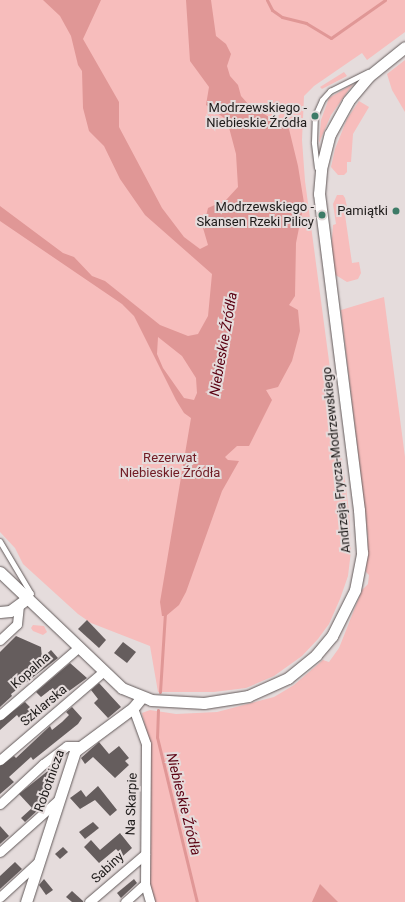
<!DOCTYPE html>
<html>
<head>
<meta charset="utf-8">
<style>
  body { margin:0 }
  #map { position:relative; width:405px; height:902px; overflow:hidden; background:#e5dcdc; font-family:Roboto,sans-serif }
  div>[style] { position:absolute }
  .green>* { inset:0; background:#f7bdbc }
  .water>* { inset:0; background:#e09796 }
  .stream>* { height:3px; margin:-1.5px; padding:0 1.5px; transform-origin:1.5px; border-radius:1.5px; background:#e09796 }
  .building>* { inset:0; background:#655d5d }
  .roads { filter:drop-shadow(0 0 1px #625a5a) drop-shadow(0 0 1px #625a5a) }
  .service>* { height:4.5px; margin:-2.25px; padding:0 2.25px; transform-origin:2.25px; border-radius:2.25px; background:#fff }
  .minor>* { height:9px; margin:-4.5px; padding:0 4.5px; transform-origin:4.5px; border-radius:4.5px; background:#fff }
  .tertiary>* { height:11px; margin:-5.5px; padding:0 5.5px; transform-origin:5.5px; border-radius:5.5px; background:#fff }
  .dots>* { width:11px; height:11px; translate:-50% -50%; box-sizing:border-box; border:2px solid #e5dcdc; border-radius:50% }
  span { translate:-50% -50%; white-space:nowrap; text-align:center; line-height:1.15; -webkit-text-stroke:4px #e5dcdc; paint-order:stroke }
  .poi-label { font-size:13px; color:#1e1b1a }
  .right { translate:-100% -50%; text-align:right }
  .park-label { font-size:13px; color:#701b24 }
  .street-label { font-size:13px; color:#1e1b1a }
  .water-label { font-size:14px; color:#5a0012; font-style:italic }
</style>
</head>
<body>
<div id="map">
  <div class="green">
    <div style="clip-path:polygon(0 0,405px 0,405px 32px,367px 60px,362px 53px,314px 86px,304px 96px,302px 140px,305px 181px,349px 511px,351px 551px,348px 576px,340px 599px,329px 624px,318px 639px,302px 656px,274px 676px,246px 688px,214px 692px,158px 692px,150px 646px,91px 623px,78px 614px,23px 564px,15px 548px,0 532px)"></div>
    <div style="clip-path:polygon(405px 60px,405px 112px,392px 90px,387px 74px)"></div>
    <div style="clip-path:polygon(344px 72px,347px 76px,322px 89px,320px 87px)"></div>
    <div style="clip-path:polygon(353px 84px,331px 115px,319px 143px,321px 120px,329px 98px)"></div>
    <div style="clip-path:polygon(359px 101px,369px 107px,353px 134px,351px 162px,347px 162px,347px 172px,344px 175px,338px 175px,331px 167px,335px 149px,347px 119px)"></div>
    <div style="clip-path:polygon(337px 195px,343px 195px,345px 198px,347px 207px,344px 208px,352px 263px,359px 262px,361px 273px,358px 279px,347px 282px,334px 274px,331px 252px,333px 225px,336px 224px,333px 204px)"></div>
    <div style="clip-path:polygon(384px 297px,405px 457px,405px 902px,154px 902px,149px 883px,148px 737px,142px 713px,150px 710px,176px 714px,217px 712px,274px 697px,294px 685px,323px 660px,329px 662px,339px 648px,362px 590px,368px 584px,369px 575px,366px 572px,368px 537px,341px 310px)"></div>
    <div style="clip-path:polygon(33px 625px,44px 626px,47px 632px,43px 635px,33px 631px,31px 628px)"></div>
  </div>
  <div class="water">
    <div style="clip-path:polygon(evenodd,43px 0,101px 0,83px 39px,119px 102px,119px 127px,162px 208px,184px 237px,200px 249px,208px 245px,203px 228px,208px 208px,226px 200px,238px 187px,236px 154px,227px 120px,206px 105px,209px 87px,190px 61px,186px 0,211px 0,216px 36px,226px 44px,231px 54px,227px 66px,230px 76px,238px 85px,241px 96px,249px 105px,289px 129px,298px 166px,304px 203px,296px 243px,295px 296px,289px 305px,298px 310px,300px 331px,292px 361px,278px 387px,266px 390px,272px 400px,249px 446px,237px 446px,225px 457px,228px 460px,239px 461px,222px 491px,186px 592px,179px 605px,166px 616px,162px 616px,160px 602px,191px 418px,184px 413px,176px 400px,134px 316px,122px 304px,0 221px,0 206px,63px 253px,74px 257px,92px 276px,105px 281px,160px 325px,188px 336px,198px 334px,208px 316px,212px 274px,145px 215px,120px 179px,104px 146px,89px 131px,83px 108px,82px 71px,78px 65px,71px 36px,60px 16px,43px 0,158px 337px,182px 356px,196px 378px,197px 393px,194px 400px,184px 398px,163px 368px,157px 354px,158px 337px)"></div>
    <div style="clip-path:polygon(320px 884px,338px 902px,312px 902px)"></div>
  </div>
  <div class="stream">
    <div style="left:267px;top:0;width:11px;rotate:63deg"></div>
    <div style="left:272px;top:10px;width:12px;rotate:35deg"></div>
    <div style="left:282px;top:17px;width:25px;rotate:14deg"></div>
    <div style="left:306px;top:23px;width:29px;rotate:31deg"></div>
    <div style="left:331px;top:38px;width:66px;rotate:-35.1deg"></div>
    <div style="left:160px;top:692px;width:79px;rotate:-86.4deg"></div>
    <div style="left:158px;top:710px;width:27px;rotate:92deg"></div>
    <div style="left:157px;top:737px;width:170px;rotate:76.4deg"></div>
  </div>
  <div class="building">
    <div style="clip-path:polygon(87px 620px,106px 640px,99px 648px,78px 629px)"></div>
    <div style="clip-path:polygon(16px 636px,41px 647px,42px 658px,51px 650px,58px 658px,11px 694px,12px 696px,0 707px,0 652px)"></div>
    <div style="clip-path:polygon(123px 642px,136px 652px,127px 663px,114px 653px)"></div>
    <div style="clip-path:polygon(70px 663px,87px 678px,58px 699px,50px 690px,41px 697px,36px 692px)"></div>
    <div style="clip-path:polygon(99px 683px,121px 707px,108px 718px,94px 703px,98px 699px,91px 690px)"></div>
    <div style="clip-path:polygon(25px 702px,32px 709px,20px 719px,17px 715px,0 730px,0 721px)"></div>
    <div style="clip-path:polygon(72px 707px,82px 718px,78px 724px,33px 760px,31px 757px,9px 777px,14px 782px,0 794px,0 766px,14px 756px,16px 758px,50px 726px,52px 730px,62px 722px,69px 715px,66px 712px)"></div>
    <div style="clip-path:polygon(99px 742px,109px 754px,119px 746px,129px 758px,125px 761px,129px 765px,115px 778px,93px 757px,85px 764px,81px 758px)"></div>
    <div style="clip-path:polygon(54px 766px,59px 772px,53px 778px,56px 781px,39px 796px,43px 801px,36px 807px,38px 810px,25px 822px,21px 818px,32px 808px,19px 794px)"></div>
    <div style="clip-path:polygon(98px 786px,117px 810px,110px 816px,95px 800px,80px 809px,70px 798px,81px 790px,86px 797px)"></div>
    <div style="clip-path:polygon(93px 822px,99px 828px,85px 839px,79px 832px)"></div>
    <div style="clip-path:polygon(0 826px,9px 836px,0 844px)"></div>
    <div style="clip-path:polygon(120px 833px,132px 848px,123px 856px,116px 849px,99px 863px,84px 847px,91px 840px,100px 850px)"></div>
    <div style="clip-path:polygon(63px 847px,68px 852px,60px 859px,55px 854px)"></div>
    <div style="clip-path:polygon(15px 862px,22px 869px,0 889px,0 876px)"></div>
    <div style="clip-path:polygon(44px 879px,53px 890px,46px 895px,39px 885px)"></div>
    <div style="clip-path:polygon(134px 879px,137px 883px,121px 898px,117px 893px)"></div>
    <div style="clip-path:polygon(72px 891px,83px 901px,83px 902px,72px 902px,66px 897px)"></div>
  </div>
  <div class="roads">
    <div class="service">
      <div style="left:317px;top:168px;width:26px;rotate:-97deg"></div>
      <div style="left:314px;top:142px;width:26px;rotate:-88deg"></div>
      <div style="left:315px;top:116px;width:17px;rotate:-66deg"></div>
      <div style="left:322px;top:100px;width:12px;rotate:-48deg"></div>
      <div style="left:330px;top:91px;width:42px;rotate:-26.6deg"></div>
      <div style="left:0;top:541px;width:61px;rotate:59.2deg"></div>
      <div style="left:31px;top:593px;width:6px;rotate:121deg"></div>
    </div>
    <div class="minor">
      <div style="left:0;top:640px;width:23px;rotate:-43deg"></div>
      <div style="left:17px;top:624px;width:18px;rotate:-84deg"></div>
      <div style="left:133px;top:708px;width:38px;rotate:70deg"></div>
      <div style="left:146px;top:744px;width:140px;rotate:90.4deg"></div>
      <div style="left:145px;top:884px;width:19px;rotate:74deg"></div>
      <div style="left:0;top:715px;width:104px;rotate:-40.7deg"></div>
      <div style="left:0;top:760px;width:137px;rotate:-40.6deg"></div>
      <div style="left:0;top:804px;width:59px;rotate:-42.9deg"></div>
      <div style="left:43px;top:764px;width:30px;rotate:-37deg"></div>
      <div style="left:67px;top:746px;width:12px"></div>
      <div style="left:0;top:852px;width:76px;rotate:-41.8deg"></div>
      <div style="left:0;top:897px;width:50px;rotate:-42.6deg"></div>
      <div style="left:89px;top:902px;width:74px;rotate:-40.6deg"></div>
      <div style="left:125px;top:902px;width:27px;rotate:-42deg"></div>
    </div>
    <div class="tertiary">
      <div style="left:0;top:572px;width:168px;rotate:43.6deg"></div>
      <div style="left:122px;top:688px;width:31px;rotate:22deg"></div>
      <div style="left:151px;top:700px;width:53px;rotate:3.2deg"></div>
      <div style="left:204px;top:703px;width:45px;rotate:-9deg"></div>
      <div style="left:248px;top:696px;width:44px;rotate:-24.2deg"></div>
      <div style="left:288px;top:678px;width:36px;rotate:-39deg"></div>
      <div style="left:316px;top:655px;width:25px;rotate:-50deg"></div>
      <div style="left:332px;top:636px;width:51px;rotate:-63.4deg"></div>
      <div style="left:355px;top:590px;width:38px;rotate:-79deg"></div>
      <div style="left:362px;top:553px;width:43px;rotate:-94deg"></div>
      <div style="left:359px;top:510px;width:319px;rotate:-97.2deg"></div>
      <div style="left:319px;top:194px;width:25px;rotate:-85deg"></div>
      <div style="left:321px;top:169px;width:36px;rotate:-76deg"></div>
      <div style="left:330px;top:134px;width:38px;rotate:-61deg"></div>
      <div style="left:348px;top:101px;width:33px;rotate:-50deg"></div>
      <div style="left:369px;top:76px;width:46px;rotate:-38.9deg"></div>
      <div style="left:0;top:612px;width:10px;rotate:-6deg"></div>
      <div style="left:10px;top:611px;width:22px;rotate:-36deg"></div>
      <div style="left:26px;top:902px;width:159px;rotate:-72deg"></div>
      <div style="left:75px;top:751px;width:72px;rotate:-36.6deg"></div>
      <div style="left:133px;top:708px;width:13px;rotate:-51deg"></div>
    </div>
  </div>
  <div class="dots">
    <div style="left:315px;top:116px;background:#3d7b67"></div>
    <div style="left:396px;top:211px;background:#3d7b67"></div>
    <div style="left:322px;top:215px;background:#3d7b67"></div>
  </div>
  <div class="poi-label">
    <span class="right" style="left:307px;top:116px">Modrzewskiego -<br>Niebieskie Źródła</span>
    <span class="right" style="left:314px;top:215px">Modrzewskiego -<br>Skansen Rzeki Pilicy</span>
    <span class="right" style="left:388px;top:211px">Pamiątki</span>
  </div>
  <div class="park-label">
    <span style="left:170px;top:466px">Rezerwat<br>Niebieskie Źródła</span>
  </div>
  <div class="street-label">
    <span style="left:337px;top:460px;rotate:-96deg">Andrzeja Frycza-Modrzewskiego</span>
    <span style="left:31px;top:671px;rotate:-41deg">Kopalna</span>
    <span style="left:44px;top:706px;rotate:-40deg">Szklarska</span>
    <span style="left:50px;top:781px;rotate:-70deg">Robotnicza</span>
    <span style="left:132px;top:804px;rotate:-88deg">Na Skarpie</span>
    <span style="left:108px;top:868px;rotate:-43deg">Sabiny</span>
  </div>
  <div class="water-label">
    <span style="left:223px;top:344px;rotate:-80deg">Niebieskie Źródła</span>
    <span style="left:184px;top:804px;rotate:76deg">Niebieskie Źródła</span>
  </div>
</div>
</body>
</html>
